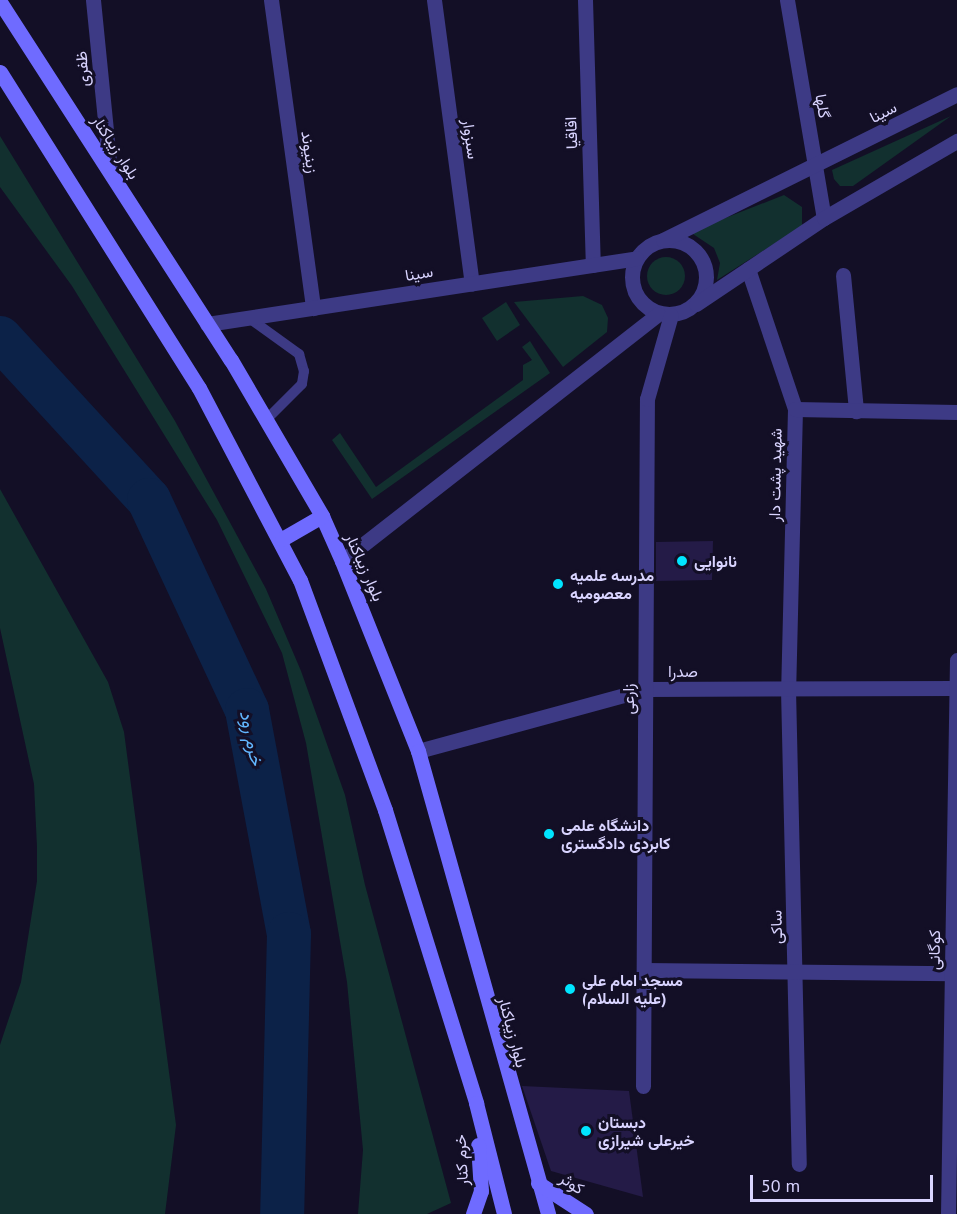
<!DOCTYPE html>
<html>
<head>
<meta charset="utf-8">
<style>
  body { margin:0 }
  #map { position:relative; width:957px; height:1214px; overflow:hidden; background:#130f26; font-family:"PT Sans",Vazirmatn,sans-serif }
  div>[style] { position:absolute }
  .green>* { inset:0; background:#12302f }
  .round { border-radius:50% }
  .river>* { height:44px; margin:-22px; padding:0 22px; transform-origin:22px; border-radius:22px; background:#0c2248 }
  .building>* { inset:0; background:#241b47 }
  .lane>* { height:10px; margin:-5px; padding:0 5px; transform-origin:5px; border-radius:5px; background:#3d3a85 }
  .street>* { height:15px; margin:-7.5px; padding:0 7.5px; transform-origin:7.5px; border-radius:7.5px; background:#3d3a85 }
  .street>.ring { margin:-7.5px; padding:0; box-sizing:content-box; background:none; border:15px solid #3d3a85; border-radius:50% }
  .secondary>* { height:15px; margin:-7.5px; padding:0 7.5px; transform-origin:7.5px; border-radius:7.5px; background:#6f6bff }
  .dots>* { width:16px; height:16px; translate:-50% -50%; box-sizing:border-box; border:3px solid #130f26; border-radius:50% }
  span { translate:-50% -50%; white-space:nowrap; text-align:center; line-height:1.15; -webkit-text-stroke:6px #130f26; paint-order:stroke }
  .street-label { font-size:16px; color:#d9d4ff }
  .poi-label { font-size:16px; color:#d9d4ff; font-weight:700 }
  .left { translate:0 -50%; text-align:left }
  .water-label { font-size:18px; color:#62b6ff; font-style:italic }
  .scale { position:absolute; left:750px; top:1175px; width:183px; height:27px; box-sizing:border-box; border:3px solid #d9d4ff; border-top:0; padding-left:8px; font-size:18px; line-height:21px; white-space:nowrap; color:#d9d4ff; -webkit-text-stroke:4px #130f26; paint-order:stroke }
</style>
</head>
<body>
<div id="map">
  <div class="green">
    <div style="clip-path:polygon(951px 116px,853px 186px,840px 186px,834px 179px,832px 170px)"></div>
    <div style="clip-path:polygon(0 136px,175px 421px,266px 589px,301px 671px,345px 795px,365px 885px,451px 1203px,427px 1214px,358px 1214px,363px 1150px,347px 982px,306px 743px,282px 653px,217px 520px,72px 286px,0 187px)"></div>
    <div style="clip-path:polygon(784px 195px,802px 207px,802px 226px,717px 280px,720px 263px,714px 248px,690px 232px)"></div>
    <div class="round" style="left:647px;top:257px;width:38px;height:38px"></div>
    <div style="clip-path:polygon(583px 296px,602px 305px,608px 318px,607px 332px,563px 367px,514px 302px)"></div>
    <div style="clip-path:polygon(506px 302px,520px 325px,497px 341px,482px 318px)"></div>
    <div style="clip-path:polygon(530px 341px,550px 373px,372px 499px,332px 440px,340px 433px,376px 487px,523px 380px,523px 365px,532px 360px,522px 347px)"></div>
    <div style="clip-path:polygon(0 489px,108px 682px,124px 732px,176px 1125px,165px 1214px,0 1214px,0 1045px,21px 982px,37px 881px,37px 847px,34px 784px,0 628px)"></div>
  </div>
  <div class="river">
    <div style="left:0;top:338px;width:220px;rotate:47.4deg"></div>
    <div style="left:149px;top:500px;width:232px;rotate:65deg"></div>
    <div style="left:247px;top:710px;width:228px;rotate:79.4deg"></div>
    <div style="left:289px;top:934px;width:280px;rotate:91.4deg"></div>
  </div>
  <div class="building">
    <div style="clip-path:polygon(713px 541px,712px 580px,656px 581px,656px 542px)"></div>
    <div style="clip-path:polygon(522px 1086px,629px 1091px,643px 1197px,551px 1171px)"></div>
  </div>
  <div class="lane">
    <div style="left:249px;top:318px;width:62px;rotate:35.8deg"></div>
    <div style="left:299px;top:354px;width:18px;rotate:74deg"></div>
    <div style="left:304px;top:371px;width:13px;rotate:99deg"></div>
    <div style="left:302px;top:384px;width:52px;rotate:135deg"></div>
  </div>
  <div class="street">
    <div style="left:93px;top:0;width:172px;rotate:84.3deg"></div>
    <div style="left:271px;top:0;width:311px;rotate:82.2deg"></div>
    <div style="left:434px;top:0;width:286px;rotate:82.4deg"></div>
    <div style="left:585px;top:0;width:265px;rotate:88.3deg"></div>
    <div style="left:787px;top:0;width:221px;rotate:80.4deg"></div>
    <div class="ring" style="left:632px;top:240px;width:59px;height:59px"></div>
    <div style="left:663px;top:240px;width:328px;rotate:-26.4deg"></div>
    <div style="left:748px;top:269px;width:148px;rotate:71.4deg"></div>
    <div style="left:795px;top:409px;width:280px;rotate:91.4deg"></div>
    <div style="left:788px;top:689px;width:475px;rotate:88.7deg"></div>
    <div style="left:843px;top:275px;width:137px;rotate:84.5deg"></div>
    <div style="left:696px;top:304px;width:154px;rotate:-33.9deg"></div>
    <div style="left:824px;top:218px;width:154px;rotate:-30.1deg"></div>
    <div style="left:207px;top:324px;width:434px;rotate:-8.7deg"></div>
    <div style="left:795px;top:409px;width:162px;rotate:1.1deg"></div>
    <div style="left:342px;top:561px;width:401px;rotate:-38deg"></div>
    <div style="left:418px;top:751px;width:236px;rotate:-15.2deg"></div>
    <div style="left:646px;top:689px;width:311px;rotate:-0.2deg"></div>
    <div style="left:644px;top:970px;width:308px;rotate:0.6deg"></div>
    <div style="left:643px;top:1086px;width:687px;rotate:-89.67deg"></div>
    <div style="left:647px;top:399px;width:87px;rotate:-74.1deg"></div>
    <div style="left:948px;top:1214px;width:554px;rotate:-89.07deg"></div>
  </div>
  <div class="secondary">
    <div style="left:0;top:2px;width:426px;rotate:57.2deg"></div>
    <div style="left:231px;top:360px;width:181px;rotate:59.7deg"></div>
    <div style="left:322px;top:516px;width:49px;rotate:66deg"></div>
    <div style="left:342px;top:561px;width:205px;rotate:68.2deg"></div>
    <div style="left:418px;top:751px;width:481px;rotate:74.3deg"></div>
    <div style="left:0;top:72px;width:373px;rotate:57.8deg"></div>
    <div style="left:199px;top:388px;width:217px;rotate:62.3deg"></div>
    <div style="left:300px;top:580px;width:245px;rotate:69.7deg"></div>
    <div style="left:385px;top:810px;width:307px;rotate:72.7deg"></div>
    <div style="left:476px;top:1103px;width:114px;rotate:75.8deg"></div>
    <div style="left:282px;top:539px;width:46px;rotate:-29.9deg"></div>
    <div style="left:538px;top:1183px;width:57px;rotate:32.9deg"></div>
    <div style="left:473px;top:1214px;width:24px;rotate:-71deg"></div>
    <div style="left:481px;top:1191px;width:46px;rotate:-93.7deg"></div>
  </div>
  <div class="dots">
    <div style="left:682px;top:561px;background:#00e5ff"></div>
    <div style="left:558px;top:584px;background:#00e5ff"></div>
    <div style="left:549px;top:834px;background:#00e5ff"></div>
    <div style="left:570px;top:989px;background:#00e5ff"></div>
    <div style="left:586px;top:1131px;background:#00e5ff"></div>
  </div>
  <div class="street-label">
    <span style="left:82px;top:69px;rotate:-95deg">ظفری</span>
    <span style="left:823px;top:106px;rotate:81deg">گلها</span>
    <span style="left:883px;top:112px;rotate:-27deg">سینا</span>
    <span style="left:571px;top:133px;rotate:-92deg">اقاقیا</span>
    <span style="left:471px;top:139px;rotate:82deg">سبزوار</span>
    <span style="left:116px;top:147px;rotate:57deg">بلوار زیباکنار</span>
    <span style="left:310px;top:152px;rotate:82deg">زینیوند</span>
    <span style="left:419px;top:273px;rotate:-9deg">سینا</span>
    <span style="left:775px;top:475px;rotate:-89deg">شهید پشت دار</span>
    <span style="left:365px;top:567px;rotate:66deg">بلوار زیباکنار</span>
    <span style="left:683px;top:671px">صدرا</span>
    <span style="left:628px;top:699px;rotate:-90deg">زارعی</span>
    <span style="left:776px;top:927px;rotate:-91deg">ساکی</span>
    <span style="left:934px;top:950px;rotate:-89deg">کوگانی</span>
    <span style="left:513px;top:1032px;rotate:75deg">بلوار زیباکنار</span>
    <span style="left:461px;top:1160px;rotate:-93deg">خرم کنار</span>
    <span style="left:572px;top:1183px;rotate:33deg">کوثر</span>
  </div>
  <div class="poi-label">
    <span class="left" style="left:694px;top:561px">نانوایی</span>
    <span class="left" style="left:570px;top:584px">مدرسه علمیه<br>معصومیه</span>
    <span class="left" style="left:561px;top:834px">دانشگاه علمی<br>کابردی دادگستری</span>
    <span class="left" style="left:582px;top:989px">مسجد امام علی<br>(علیه السلام)</span>
    <span class="left" style="left:598px;top:1131px">دبستان<br>خیرعلی شیرازی</span>
  </div>
  <div class="water-label">
    <span style="left:251px;top:738px;rotate:78deg">خرم رود</span>
  </div>
  <div class="scale">50 m</div>
</div>
</body>
</html>
